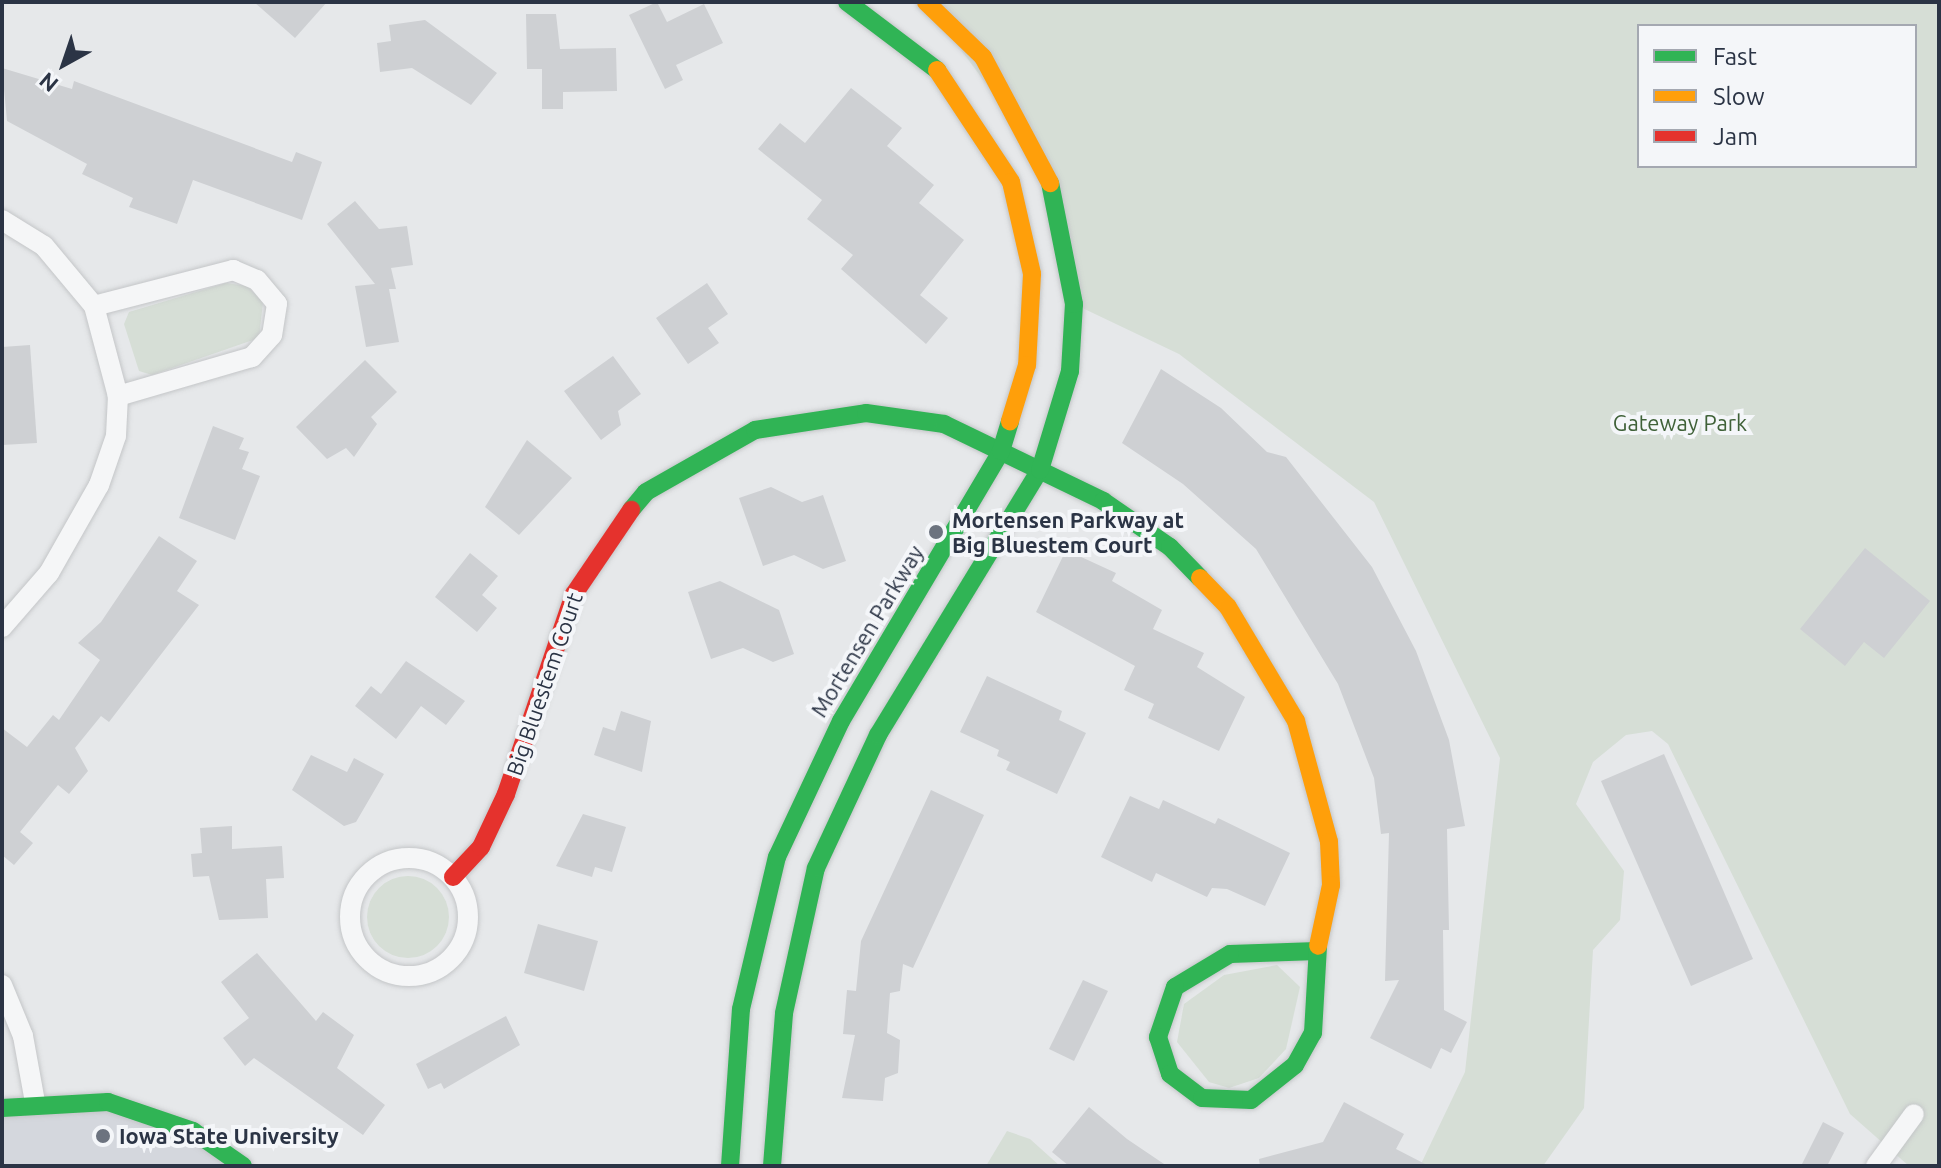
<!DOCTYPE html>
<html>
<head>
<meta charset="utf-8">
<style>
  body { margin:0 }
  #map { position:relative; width:1941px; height:1168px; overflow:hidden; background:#e6e8ea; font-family:Ubuntu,sans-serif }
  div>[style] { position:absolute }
  .built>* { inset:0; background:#d4d7dd }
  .green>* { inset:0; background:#d6ded6 }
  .round { border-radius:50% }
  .building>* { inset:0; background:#ced0d3 }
  .roads { filter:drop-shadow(0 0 2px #c4c6c8) drop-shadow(0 0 2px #c4c6c8) }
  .street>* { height:20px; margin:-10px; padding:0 10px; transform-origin:10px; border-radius:10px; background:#f5f6f7 }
  .street>.ring { margin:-10px; padding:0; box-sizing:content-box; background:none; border:20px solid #f5f6f7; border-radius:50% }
  .fast>* { height:18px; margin:-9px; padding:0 9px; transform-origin:9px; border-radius:9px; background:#30b455 }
  .slow>* { height:18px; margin:-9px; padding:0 9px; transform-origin:9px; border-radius:9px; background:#ff9f0a }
  .jam>* { height:18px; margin:-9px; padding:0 9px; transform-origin:9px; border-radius:9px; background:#e5322d }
  .dots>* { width:22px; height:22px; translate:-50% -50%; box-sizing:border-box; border:4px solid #f4f6f9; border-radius:50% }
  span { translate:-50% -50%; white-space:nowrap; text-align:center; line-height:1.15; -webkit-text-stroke:8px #f4f6f9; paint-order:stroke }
  .park-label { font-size:22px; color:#3f6138 }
  .poi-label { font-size:22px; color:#2b3445; font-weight:700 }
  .left { translate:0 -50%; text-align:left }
  .street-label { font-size:22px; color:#2b3445 }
  .frame { position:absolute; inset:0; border:4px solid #2b3445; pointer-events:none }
  .legend { position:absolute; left:1637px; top:24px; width:280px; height:144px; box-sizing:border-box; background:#f4f6f9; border:2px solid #a4a8b1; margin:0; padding:10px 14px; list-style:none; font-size:24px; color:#2b3445 }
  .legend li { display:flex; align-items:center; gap:16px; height:40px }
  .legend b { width:40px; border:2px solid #a4a8b1 }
  .north { position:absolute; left:24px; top:24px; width:80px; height:80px; -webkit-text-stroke:6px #f4f6f9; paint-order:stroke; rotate:220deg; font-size:22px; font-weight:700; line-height:32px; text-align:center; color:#2b3445 }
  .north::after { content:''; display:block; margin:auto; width:28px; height:36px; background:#2b3445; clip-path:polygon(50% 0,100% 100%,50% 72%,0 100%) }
</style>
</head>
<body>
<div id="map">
  <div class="built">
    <div style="clip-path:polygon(108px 1102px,243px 1166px,2px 1166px,2px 1108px)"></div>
  </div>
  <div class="green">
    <div style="clip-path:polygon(evenodd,926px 2px,1939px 2px,1939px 1166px,1909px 1166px,1850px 1114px,1668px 744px,1652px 731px,1626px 735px,1593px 762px,1576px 804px,1624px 871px,1620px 920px,1593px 950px,1584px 1108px,1543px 1166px,1420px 1166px,1465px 1072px,1500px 758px,1374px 502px,1179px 354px,1074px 304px,1047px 167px,926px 2px,1639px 26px,1915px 26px,1915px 166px,1639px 166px,1639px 26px)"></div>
    <div style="clip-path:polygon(226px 283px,247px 286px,263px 302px,259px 338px,152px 375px,139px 371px,124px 324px,129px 312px)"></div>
    <div class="round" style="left:367px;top:876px;width:82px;height:82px"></div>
    <div style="clip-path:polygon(1277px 965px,1300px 987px,1286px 1049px,1259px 1078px,1229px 1088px,1209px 1082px,1177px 1042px,1184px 1004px,1224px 975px)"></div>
    <div style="clip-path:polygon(1007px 1131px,1030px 1139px,1060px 1166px,986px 1166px)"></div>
  </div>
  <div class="building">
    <div style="clip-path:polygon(254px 2px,327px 2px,295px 38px)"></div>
    <div style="clip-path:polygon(657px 2px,667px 22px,704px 4px,723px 43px,676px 65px,683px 80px,665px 89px,629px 15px)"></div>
    <div style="clip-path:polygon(526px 14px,556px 14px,560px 49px,616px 48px,617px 91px,563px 92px,563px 109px,542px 109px,542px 69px,527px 69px)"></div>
    <div style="clip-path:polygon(425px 20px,497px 73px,471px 105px,412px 68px,380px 72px,377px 43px,391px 41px,389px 25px)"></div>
    <div style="clip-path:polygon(2px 68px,72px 89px,74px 81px,292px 162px,296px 152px,322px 162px,302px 220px,193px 180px,177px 224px,129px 207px,133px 198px,82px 174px,87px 164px,7px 121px)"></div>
    <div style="clip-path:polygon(851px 88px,902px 128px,887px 146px,934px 185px,919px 203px,964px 240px,920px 295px,948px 318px,926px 344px,841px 269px,853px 255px,807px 219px,822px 200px,758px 149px,780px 123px,805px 143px)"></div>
    <div style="clip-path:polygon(355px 201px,379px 229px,407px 226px,413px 265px,391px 268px,396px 289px,389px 289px,399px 342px,366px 347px,355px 286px,375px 284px,327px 224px)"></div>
    <div style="clip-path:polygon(707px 283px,728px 314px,708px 328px,719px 343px,688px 364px,656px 318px)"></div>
    <div style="clip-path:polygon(30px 345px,37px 443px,2px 445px,2px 347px)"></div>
    <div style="clip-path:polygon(613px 356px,641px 394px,618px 411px,621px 425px,601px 440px,564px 391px)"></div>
    <div style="clip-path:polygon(365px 360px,397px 392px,371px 417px,377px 424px,354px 457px,346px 448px,327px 459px,296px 427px)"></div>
    <div style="clip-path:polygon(1161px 369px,1221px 408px,1267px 452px,1286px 457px,1372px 567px,1416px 651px,1449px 740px,1465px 826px,1447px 829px,1449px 930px,1443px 930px,1444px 1010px,1467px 1022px,1451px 1053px,1441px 1048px,1431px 1069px,1370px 1038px,1399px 980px,1385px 981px,1389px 833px,1381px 834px,1374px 778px,1338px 684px,1256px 549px,1183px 484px,1122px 443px)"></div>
    <div style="clip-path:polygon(213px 426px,244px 438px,239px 449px,249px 452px,242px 469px,260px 476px,235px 540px,179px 518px)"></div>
    <div style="clip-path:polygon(527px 440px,572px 478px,519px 535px,485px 507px)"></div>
    <div style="clip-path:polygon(771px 487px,802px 502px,823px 495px,846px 561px,823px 569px,794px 555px,763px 566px,739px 498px)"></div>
    <div style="clip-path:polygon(159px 536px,197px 561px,177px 591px,199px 605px,109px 722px,101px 716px,75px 748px,88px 771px,69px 794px,58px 785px,20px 832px,33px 843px,14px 865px,2px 855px,2px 728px,27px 747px,53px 715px,59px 720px,100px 660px,78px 643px,101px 622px)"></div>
    <div style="clip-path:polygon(1865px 548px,1930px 601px,1884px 658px,1864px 642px,1845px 666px,1800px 629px)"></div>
    <div style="clip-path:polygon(1066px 550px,1116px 573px,1112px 581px,1162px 610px,1153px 629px,1204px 653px,1197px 667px,1245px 697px,1219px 751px,1148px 718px,1154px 704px,1124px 690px,1135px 666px,1036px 612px)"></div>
    <div style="clip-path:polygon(470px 553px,498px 576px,482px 595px,497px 608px,477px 632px,435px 597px)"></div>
    <div style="clip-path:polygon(720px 581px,779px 610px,794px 654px,773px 662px,743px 648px,711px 659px,688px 592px)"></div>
    <div style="clip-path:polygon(406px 661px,465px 701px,446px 725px,421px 706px,396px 739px,355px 706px,371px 686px,381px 694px)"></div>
    <div style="clip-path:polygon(987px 676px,1062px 711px,1059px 720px,1086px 733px,1057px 794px,1006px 770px,1010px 762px,997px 756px,999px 750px,960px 732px)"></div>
    <div style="clip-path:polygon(621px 711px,651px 721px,642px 772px,594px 755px,603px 727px,615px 731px)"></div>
    <div style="clip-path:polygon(1664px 754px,1753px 959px,1691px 986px,1601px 781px)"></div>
    <div style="clip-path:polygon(311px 755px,347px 772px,354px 758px,384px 774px,356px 822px,344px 826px,292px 790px)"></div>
    <div style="clip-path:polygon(931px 790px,984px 815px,913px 968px,903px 964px,900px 991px,890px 993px,887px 1033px,900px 1040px,898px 1073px,885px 1078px,883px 1101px,842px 1098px,855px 1035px,843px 1034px,847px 990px,856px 991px,861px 941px)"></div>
    <div style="clip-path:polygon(1130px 796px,1159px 809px,1163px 800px,1215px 824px,1218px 818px,1290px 853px,1265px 906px,1227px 889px,1212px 888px,1207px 897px,1156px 873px,1152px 882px,1101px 857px)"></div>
    <div style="clip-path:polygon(583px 814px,626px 827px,612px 872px,595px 867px,592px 877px,556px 866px)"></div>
    <div style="clip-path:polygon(232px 826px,232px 849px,282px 846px,284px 878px,266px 879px,268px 918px,219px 920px,209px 876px,193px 877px,191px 854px,202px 853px,200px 828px)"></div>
    <div style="clip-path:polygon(538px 924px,598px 941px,584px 991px,524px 973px)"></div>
    <div style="clip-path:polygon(257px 953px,316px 1021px,323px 1012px,354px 1035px,337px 1068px,385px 1105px,363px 1135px,254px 1058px,245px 1066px,223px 1038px,249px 1018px,221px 982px)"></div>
    <div style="clip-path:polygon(1083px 980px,1108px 991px,1074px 1061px,1049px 1049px)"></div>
    <div style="clip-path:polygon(506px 1016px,520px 1045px,444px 1089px,441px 1083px,428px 1089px,416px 1064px)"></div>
    <div style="clip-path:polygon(1344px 1102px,1404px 1134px,1396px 1149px,1429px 1166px,1260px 1166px,1259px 1159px,1323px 1142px)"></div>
    <div style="clip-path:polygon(1089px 1107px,1127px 1139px,1167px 1166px,1069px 1166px,1052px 1152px)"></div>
    <div style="clip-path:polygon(1823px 1122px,1844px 1133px,1827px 1166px,1801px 1166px)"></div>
  </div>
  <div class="roads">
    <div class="street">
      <div style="left:2px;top:220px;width:49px;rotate:31.8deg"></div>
      <div style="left:44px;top:246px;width:78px;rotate:50.2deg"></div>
      <div style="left:94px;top:306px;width:93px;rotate:75.1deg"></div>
      <div style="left:118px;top:396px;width:40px;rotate:92.9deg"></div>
      <div style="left:116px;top:436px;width:52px;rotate:109.1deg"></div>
      <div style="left:99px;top:485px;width:101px;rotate:119.6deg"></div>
      <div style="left:49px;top:573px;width:72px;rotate:131deg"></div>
      <div style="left:94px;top:306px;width:144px;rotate:-14.5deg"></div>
      <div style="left:233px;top:270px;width:26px;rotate:23deg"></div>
      <div style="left:257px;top:280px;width:31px;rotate:50deg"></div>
      <div style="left:277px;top:304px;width:31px;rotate:99deg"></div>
      <div style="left:272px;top:335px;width:30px;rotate:132deg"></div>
      <div style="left:252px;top:357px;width:140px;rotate:163.8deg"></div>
      <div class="ring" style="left:350px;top:858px;width:98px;height:98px"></div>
      <div style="left:2px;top:985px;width:55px;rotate:67.6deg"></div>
      <div style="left:23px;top:1036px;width:67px;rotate:79.7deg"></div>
      <div style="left:1876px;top:1166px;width:64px;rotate:-53.8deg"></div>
    </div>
    <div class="fast">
      <div style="left:847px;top:2px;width:113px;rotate:37.1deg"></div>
      <div style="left:631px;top:510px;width:23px;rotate:-50deg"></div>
      <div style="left:646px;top:492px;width:125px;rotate:-29.6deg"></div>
      <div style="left:755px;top:430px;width:112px;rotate:-8.7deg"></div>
      <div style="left:866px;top:413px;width:79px;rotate:8deg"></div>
      <div style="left:944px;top:424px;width:177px;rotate:25.8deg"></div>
      <div style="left:1103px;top:501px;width:81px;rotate:34.5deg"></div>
      <div style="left:1170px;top:547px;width:43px;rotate:45.9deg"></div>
      <div style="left:1317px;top:951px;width:87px;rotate:178deg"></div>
      <div style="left:1230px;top:954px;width:64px;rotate:149deg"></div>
      <div style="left:1175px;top:987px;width:53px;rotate:108.8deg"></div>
      <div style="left:1158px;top:1037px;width:39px;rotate:72deg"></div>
      <div style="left:1170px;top:1074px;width:40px;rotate:37deg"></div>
      <div style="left:1202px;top:1098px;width:49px;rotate:2.3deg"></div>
      <div style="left:1251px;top:1100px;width:56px;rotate:-38.5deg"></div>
      <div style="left:1295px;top:1065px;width:37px;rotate:-61deg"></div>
      <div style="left:1313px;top:1033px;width:87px;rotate:-86.7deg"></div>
      <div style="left:2px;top:1108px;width:106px;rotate:-3.2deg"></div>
      <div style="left:108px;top:1102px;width:90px;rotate:18.8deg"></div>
      <div style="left:193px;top:1131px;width:61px;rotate:35deg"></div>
      <div style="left:730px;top:1166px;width:157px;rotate:-86deg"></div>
      <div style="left:741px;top:1009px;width:156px;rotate:-76.7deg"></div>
      <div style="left:777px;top:857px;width:150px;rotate:-64.8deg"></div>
      <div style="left:841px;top:721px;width:314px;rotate:-59.3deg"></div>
      <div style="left:1001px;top:451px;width:31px;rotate:-73deg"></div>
      <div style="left:772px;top:1166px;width:153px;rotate:-85.5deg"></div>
      <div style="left:784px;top:1013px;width:148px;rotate:-77.6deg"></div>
      <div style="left:816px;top:868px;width:147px;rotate:-65deg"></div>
      <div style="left:878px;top:735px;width:311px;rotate:-58.6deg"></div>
      <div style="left:1040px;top:470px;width:103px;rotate:-73.1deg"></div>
      <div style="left:1070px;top:371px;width:67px;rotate:-86.6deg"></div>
      <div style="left:1074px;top:304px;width:123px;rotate:-101.2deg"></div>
    </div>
    <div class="slow">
      <div style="left:926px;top:2px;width:79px;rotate:44deg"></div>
      <div style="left:983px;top:57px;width:143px;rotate:62deg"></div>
      <div style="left:937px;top:70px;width:134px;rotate:56.5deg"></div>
      <div style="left:1011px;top:182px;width:94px;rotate:77.1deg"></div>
      <div style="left:1032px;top:274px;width:91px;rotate:93.1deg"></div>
      <div style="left:1027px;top:365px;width:59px;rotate:106.9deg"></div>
      <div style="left:1200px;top:578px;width:40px;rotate:46deg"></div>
      <div style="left:1228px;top:607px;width:133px;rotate:59.2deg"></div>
      <div style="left:1296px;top:721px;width:125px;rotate:74.7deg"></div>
      <div style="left:1329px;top:842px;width:43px;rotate:87.3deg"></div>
      <div style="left:1331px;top:885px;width:62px;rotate:102deg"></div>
    </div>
    <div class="jam">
      <div style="left:453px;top:877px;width:41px;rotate:-47deg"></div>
      <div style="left:481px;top:847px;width:59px;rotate:-64.7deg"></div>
      <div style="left:506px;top:794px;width:211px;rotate:-71.2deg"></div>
      <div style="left:574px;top:594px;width:102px;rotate:-55.8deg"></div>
    </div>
  </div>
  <div class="dots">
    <div style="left:936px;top:532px;background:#6c737f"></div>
    <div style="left:103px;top:1136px;background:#6c737f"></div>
  </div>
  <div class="park-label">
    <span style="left:1680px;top:423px">Gateway Park</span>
  </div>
  <div class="poi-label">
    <span class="left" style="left:952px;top:532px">Mortensen Parkway at<br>Big Bluestem Court</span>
    <span class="left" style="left:119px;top:1136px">Iowa State University</span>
  </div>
  <div class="street-label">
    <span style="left:867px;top:631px;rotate:-59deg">Mortensen Parkway</span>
    <span style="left:544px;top:684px;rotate:-71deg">Big Bluestem Court</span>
  </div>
  <div class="frame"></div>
  <ul class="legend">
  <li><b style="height:10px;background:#30b455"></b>Fast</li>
  <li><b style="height:10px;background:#ff9f0a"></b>Slow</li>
  <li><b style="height:10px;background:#e5322d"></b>Jam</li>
  </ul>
  <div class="north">N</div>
</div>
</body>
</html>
